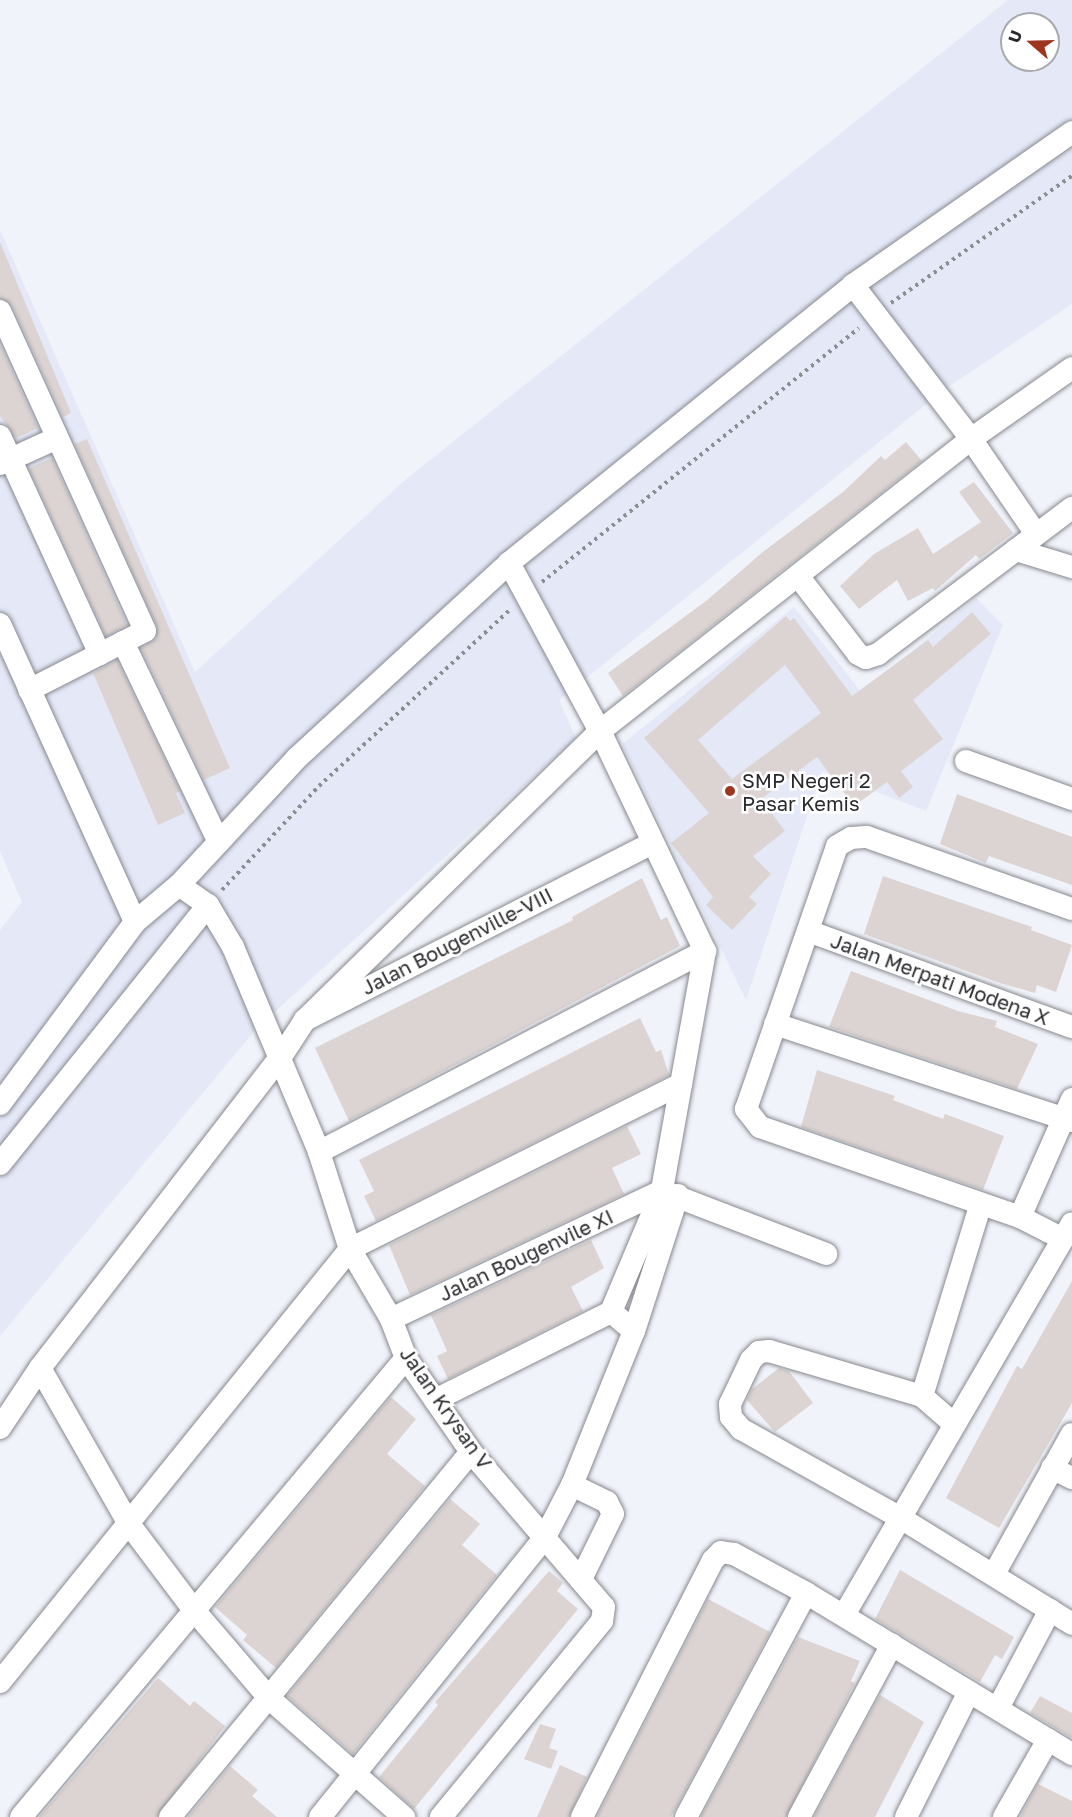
<!DOCTYPE html>
<html>
<head>
<meta charset="utf-8">
<style>
  body { margin:0 }
  #map { position:relative; width:1072px; height:1817px; overflow:hidden; background:#f1f3fa; font-family:"Golos Text",sans-serif }
  div>[style] { position:absolute }
  .built>* { inset:0; background:#e4e8f7 }
  .building>* { inset:0; background:#dcd4d2 }
  .path>* { height:4px; margin-top:-2px; transform-origin:0; background:repeating-linear-gradient(90deg,#8c8d92 0 3px,transparent 0 7.5px) }
  .roads { filter:drop-shadow(0 0 2px #87898f) drop-shadow(0 0 2px #87898f) }
  .minor>* { height:22px; margin:-11px; padding:0 11px; transform-origin:11px; border-radius:11px; background:#fff }
  .dots>* { width:16px; height:16px; translate:-50% -50%; box-sizing:border-box; border:3px solid #fff; border-radius:50% }
  span { translate:-50% -50%; white-space:nowrap; text-align:center; line-height:1.15; -webkit-text-stroke:5px #fff; paint-order:stroke }
  .poi-label { font-size:20px; color:#292a2d }
  .left { translate:0 -50%; text-align:left }
  .street-label { font-size:20px; color:#292a2d }
  .north { position:absolute; left:1000px; top:12px; width:60px; height:60px; box-sizing:border-box; background:#fff; border:2px solid #a9aaab; border-radius:50%; rotate:290deg; font-size:16px; font-weight:700; line-height:24px; text-align:center; color:#292a2d }
  .north::after { content:''; display:block; margin:auto; width:21px; height:27px; background:#9e361f; clip-path:polygon(50% 0,100% 100%,50% 72%,0 100%) }
</style>
</head>
<body>
<div id="map">
  <div class="built">
    <div style="clip-path:polygon(evenodd,1008px 0,1072px 0,1072px 304px,945px 389px,559px 700px,576px 738px,256px 1029px,0 1336px,0 930px,22px 902px,0 851px,0 230px,195px 672px,404px 481px,1008px 0,1012px 24px,1048px 24px,1048px 60px,1012px 60px,1012px 24px)"></div>
    <div style="clip-path:polygon(976px 598px,1003px 625px,926px 811px,822px 771px,746px 1000px,622px 744px,794px 607px,862px 693px)"></div>
  </div>
  <div class="building">
    <div style="clip-path:polygon(0 242px,71px 413px,63px 417px,12px 305px,0 298px)"></div>
    <div style="clip-path:polygon(0 344px,38px 428px,16px 438px,0 416px)"></div>
    <div style="clip-path:polygon(87px 439px,230px 768px,204px 780px,141px 648px,156px 639px,157px 626px,75px 444px)"></div>
    <div style="clip-path:polygon(906px 442px,922px 461px,623px 696px,608px 673px,706px 601px,764px 551px,843px 492px,881px 456px,885px 460px)"></div>
    <div style="clip-path:polygon(52px 458px,127px 625px,106px 636px,29px 468px)"></div>
    <div style="clip-path:polygon(974px 482px,1013px 533px,979px 559px,976px 555px,935px 591px,933px 588px,908px 601px,897px 580px,859px 609px,840px 586px,874px 554px,918px 528px,933px 554px,981px 522px,959px 492px)"></div>
    <div style="clip-path:polygon(evenodd,972px 612px,991px 634px,913px 700px,943px 739px,901px 771px,913px 787px,899px 798px,887px 782px,854px 806px,817px 757px,761px 799px,785px 831px,753px 856px,771px 874px,749px 897px,757px 904px,732px 930px,706px 905px,713px 897px,671px 843px,709px 813px,644px 738px,786px 616px,790px 621px,794px 618px,852px 696px,928px 640px,933px 647px,972px 612px,785px 665px,821px 713px,732px 779px,698px 740px,785px 665px)"></div>
    <div style="clip-path:polygon(117px 660px,180px 791px,176px 793px,185px 813px,158px 825px,93px 673px)"></div>
    <div style="clip-path:polygon(957px 794px,1072px 837px,1072px 885px,989px 856px,986px 863px,940px 844px)"></div>
    <div style="clip-path:polygon(883px 876px,1032px 927px,1031px 930px,1072px 945px,1056px 992px,1037px 985px,1035px 993px,1000px 983px,864px 934px)"></div>
    <div style="clip-path:polygon(642px 878px,661px 920px,667px 917px,680px 946px,349px 1121px,315px 1048px,573px 920px,572px 917px)"></div>
    <div style="clip-path:polygon(851px 971px,958px 1011px,997px 1021px,995px 1027px,1038px 1044px,1017px 1089px,829px 1027px)"></div>
    <div style="clip-path:polygon(640px 1018px,656px 1052px,661px 1050px,669px 1075px,376px 1221px,364px 1196px,374px 1191px,359px 1160px)"></div>
    <div style="clip-path:polygon(817px 1070px,895px 1096px,893px 1100px,943px 1119px,945px 1114px,1004px 1136px,983px 1190px,801px 1127px)"></div>
    <div style="clip-path:polygon(627px 1126px,641px 1154px,612px 1168px,624px 1194px,410px 1295px,389px 1245px)"></div>
    <div style="clip-path:polygon(591px 1240px,604px 1268px,571px 1287px,583px 1311px,448px 1379px,437px 1356px,447px 1351px,431px 1315px)"></div>
    <div style="clip-path:polygon(1072px 1281px,1072px 1403px,999px 1528px,946px 1498px,1017px 1366px,1022px 1369px)"></div>
    <div style="clip-path:polygon(779px 1368px,789px 1371px,813px 1403px,775px 1432px,747px 1400px,752px 1389px)"></div>
    <div style="clip-path:polygon(391px 1397px,416px 1419px,387px 1454px,425px 1486px,276px 1668px,243px 1640px,247px 1635px,215px 1607px)"></div>
    <div style="clip-path:polygon(450px 1499px,480px 1524px,462px 1545px,497px 1575px,353px 1754px,287px 1696px)"></div>
    <div style="clip-path:polygon(900px 1570px,1014px 1637px,1002px 1659px,995px 1655px,980px 1682px,875px 1619px)"></div>
    <div style="clip-path:polygon(549px 1571px,563px 1583px,557px 1591px,578px 1609px,414px 1809px,379px 1777px,438px 1705px,435px 1702px)"></div>
    <div style="clip-path:polygon(708px 1599px,770px 1632px,671px 1817px,597px 1817px)"></div>
    <div style="clip-path:polygon(798px 1637px,860px 1661px,851px 1681px,855px 1683px,786px 1817px,701px 1817px)"></div>
    <div style="clip-path:polygon(158px 1678px,190px 1706px,194px 1701px,225px 1726px,157px 1817px,39px 1817px)"></div>
    <div style="clip-path:polygon(880px 1695px,924px 1722px,875px 1817px,814px 1817px)"></div>
    <div style="clip-path:polygon(1040px 1696px,1072px 1713px,1072px 1738px,1030px 1713px)"></div>
    <div style="clip-path:polygon(540px 1724px,556px 1729px,549px 1748px,558px 1751px,551px 1769px,524px 1759px)"></div>
    <div style="clip-path:polygon(560px 1765px,587px 1777px,569px 1817px,537px 1817px)"></div>
    <div style="clip-path:polygon(230px 1766px,258px 1790px,252px 1796px,277px 1817px,188px 1817px)"></div>
    <div style="clip-path:polygon(1038px 1784px,1072px 1801px,1072px 1817px,1020px 1817px)"></div>
  </div>
  <div class="path">
    <div style="left:891px;top:303px;width:221px;rotate:-35.1deg"></div>
    <div style="left:542px;top:582px;width:406px;rotate:-38.7deg"></div>
    <div style="left:222px;top:890px;width:142px;rotate:-47deg"></div>
    <div style="left:319px;top:786px;width:261px;rotate:-42.7deg"></div>
  </div>
  <div class="roads">
    <div class="minor">
      <div style="left:853px;top:285px;width:194px;rotate:52.5deg"></div>
      <div style="left:971px;top:439px;width:115px;rotate:55.6deg"></div>
      <div style="left:0;top:311px;width:351px;rotate:65.6deg"></div>
      <div style="left:145px;top:631px;width:130px;rotate:153deg"></div>
      <div style="left:0;top:436px;width:240px;rotate:65.4deg"></div>
      <div style="left:0;top:464px;width:63px;rotate:-24.5deg"></div>
      <div style="left:1016px;top:550px;width:59px;rotate:16.9deg"></div>
      <div style="left:509px;top:563px;width:191px;rotate:61.6deg"></div>
      <div style="left:600px;top:731px;width:244px;rotate:64.5deg"></div>
      <div style="left:705px;top:951px;width:244px;rotate:100.2deg"></div>
      <div style="left:662px;top:1191px;width:131px;rotate:112.9deg"></div>
      <div style="left:798px;top:576px;width:98px;rotate:52.4deg"></div>
      <div style="left:858px;top:654px;width:9px;rotate:27deg"></div>
      <div style="left:866px;top:658px;width:13px;rotate:-18deg"></div>
      <div style="left:878px;top:654px;width:243px;rotate:-37deg"></div>
      <div style="left:0;top:624px;width:327px;rotate:65.6deg"></div>
      <div style="left:123px;top:642px;width:222px;rotate:64.4deg"></div>
      <div style="left:966px;top:761px;width:113px;rotate:19.7deg"></div>
      <div style="left:179px;top:885px;width:35px;rotate:35deg"></div>
      <div style="left:208px;top:905px;width:49px;rotate:59.2deg"></div>
      <div style="left:233px;top:947px;width:222px;rotate:67.2deg"></div>
      <div style="left:319px;top:1152px;width:102px;rotate:72.3deg"></div>
      <div style="left:350px;top:1249px;width:81px;rotate:59.6deg"></div>
      <div style="left:391px;top:1319px;width:42px;rotate:69deg"></div>
      <div style="left:406px;top:1358px;width:114px;rotate:55.3deg"></div>
      <div style="left:471px;top:1452px;width:204px;rotate:49.4deg"></div>
      <div style="left:604px;top:1607px;width:14px;rotate:98deg"></div>
      <div style="left:602px;top:1621px;width:254px;rotate:129.4deg"></div>
      <div style="left:808px;top:931px;width:281px;rotate:20deg"></div>
      <div style="left:305px;top:1020px;width:413px;rotate:-44.4deg"></div>
      <div style="left:600px;top:731px;width:472px;rotate:-38.2deg"></div>
      <div style="left:971px;top:439px;width:123px;rotate:-35.1deg"></div>
      <div style="left:775px;top:1024px;width:312px;rotate:18.1deg"></div>
      <div style="left:0;top:1104px;width:227px;rotate:-53.4deg"></div>
      <div style="left:135px;top:922px;width:57px;rotate:-40.1deg"></div>
      <div style="left:179px;top:885px;width:173px;rotate:-47.1deg"></div>
      <div style="left:297px;top:758px;width:288px;rotate:-42.6deg"></div>
      <div style="left:509px;top:563px;width:442px;rotate:-38.9deg"></div>
      <div style="left:853px;top:285px;width:267px;rotate:-34.9deg"></div>
      <div style="left:319px;top:1152px;width:435px;rotate:-27.5deg"></div>
      <div style="left:0;top:1164px;width:332px;rotate:-51.2deg"></div>
      <div style="left:662px;top:1191px;width:176px;rotate:21deg"></div>
      <div style="left:1020px;top:1217px;width:129px;rotate:-66.2deg"></div>
      <div style="left:1063px;top:1239px;width:48px;rotate:-152.9deg"></div>
      <div style="left:1020px;top:1217px;width:275px;rotate:-160.9deg"></div>
      <div style="left:760px;top:1127px;width:23px;rotate:-128deg"></div>
      <div style="left:746px;top:1109px;width:278px;rotate:-70.9deg"></div>
      <div style="left:837px;top:846px;width:16px;rotate:-30deg"></div>
      <div style="left:851px;top:838px;width:16px;rotate:-4deg"></div>
      <div style="left:867px;top:837px;width:217px;rotate:19.4deg"></div>
      <div style="left:391px;top:1319px;width:300px;rotate:-25.3deg"></div>
      <div style="left:634px;top:1331px;width:143px;rotate:-72.1deg"></div>
      <div style="left:40px;top:1368px;width:180px;rotate:60.3deg"></div>
      <div style="left:129px;top:1524px;width:106px;rotate:53deg"></div>
      <div style="left:193px;top:1609px;width:118px;rotate:49.5deg"></div>
      <div style="left:270px;top:1699px;width:179px;rotate:41.4deg"></div>
      <div style="left:922px;top:1396px;width:199px;rotate:-73deg"></div>
      <div style="left:435px;top:1400px;width:197px;rotate:-26.6deg"></div>
      <div style="left:954px;top:1424px;width:43px;rotate:-138.8deg"></div>
      <div style="left:922px;top:1396px;width:159px;rotate:-163.6deg"></div>
      <div style="left:769px;top:1351px;width:10px;rotate:174deg"></div>
      <div style="left:759px;top:1352px;width:11px;rotate:135deg"></div>
      <div style="left:751px;top:1360px;width:49px;rotate:115.5deg"></div>
      <div style="left:730px;top:1404px;width:13px;rotate:86deg"></div>
      <div style="left:731px;top:1417px;width:16px;rotate:50deg"></div>
      <div style="left:741px;top:1429px;width:181px;rotate:29.1deg"></div>
      <div style="left:899px;top:1517px;width:203px;rotate:31.7deg"></div>
      <div style="left:0;top:1428px;width:72px;rotate:-56.3deg"></div>
      <div style="left:40px;top:1368px;width:392px;rotate:-52.3deg"></div>
      <div style="left:280px;top:1058px;width:45px;rotate:-56.7deg"></div>
      <div style="left:305px;top:1020px;width:388px;rotate:-27deg"></div>
      <div style="left:1052px;top:1468px;width:22px;rotate:27deg"></div>
      <div style="left:572px;top:1485px;width:39px;rotate:26deg"></div>
      <div style="left:607px;top:1502px;width:13px;rotate:63deg"></div>
      <div style="left:613px;top:1514px;width:72px;rotate:116.2deg"></div>
      <div style="left:994px;top:1574px;width:160px;rotate:-60.9deg"></div>
      <div style="left:844px;top:1615px;width:453px;rotate:-59.8deg"></div>
      <div style="left:0;top:1682px;width:557px;rotate:-51.05deg"></div>
      <div style="left:350px;top:1249px;width:370px;rotate:-26.5deg"></div>
      <div style="left:998px;top:1708px;width:111px;rotate:-62deg"></div>
      <div style="left:21px;top:1817px;width:599px;rotate:-50.01deg"></div>
      <div style="left:170px;top:1817px;width:473px;rotate:-50.5deg"></div>
      <div style="left:320px;top:1817px;width:359px;rotate:-51.2deg"></div>
      <div style="left:545px;top:1537px;width:59px;rotate:-62.6deg"></div>
      <div style="left:572px;top:1485px;width:166px;rotate:-68.1deg"></div>
      <div style="left:634px;top:1331px;width:30px;rotate:-140deg"></div>
      <div style="left:582px;top:1817px;width:288px;rotate:-63deg"></div>
      <div style="left:713px;top:1560px;width:11px;rotate:-45deg"></div>
      <div style="left:721px;top:1552px;width:13px;rotate:9deg"></div>
      <div style="left:734px;top:1554px;width:82px;rotate:28.4deg"></div>
      <div style="left:806px;top:1593px;width:311px;rotate:31.2deg"></div>
      <div style="left:686px;top:1817px;width:254px;rotate:-61.8deg"></div>
      <div style="left:799px;top:1817px;width:196px;rotate:-61.7deg"></div>
      <div style="left:906px;top:1817px;width:140px;rotate:-63.3deg"></div>
      <div style="left:1004px;top:1817px;width:89px;rotate:-60.3deg"></div>
    </div>
  </div>
  <div class="dots">
    <div style="left:730px;top:791px;background:#9e361f"></div>
  </div>
  <div class="poi-label">
    <span class="left" style="left:742px;top:792px">SMP Negeri 2<br>Pasar Kemis</span>
  </div>
  <div class="street-label">
    <span style="left:457px;top:941px;rotate:-27deg">Jalan Bougenville-VIII</span>
    <span style="left:940px;top:979px;rotate:20deg">Jalan Merpati Modena X</span>
    <span style="left:526px;top:1255px;rotate:-25deg">Jalan Bougenvile XI</span>
    <span style="left:446px;top:1408px;rotate:55deg">Jalan Krysan V</span>
  </div>
  <div class="north">U</div>
</div>
</body>
</html>
